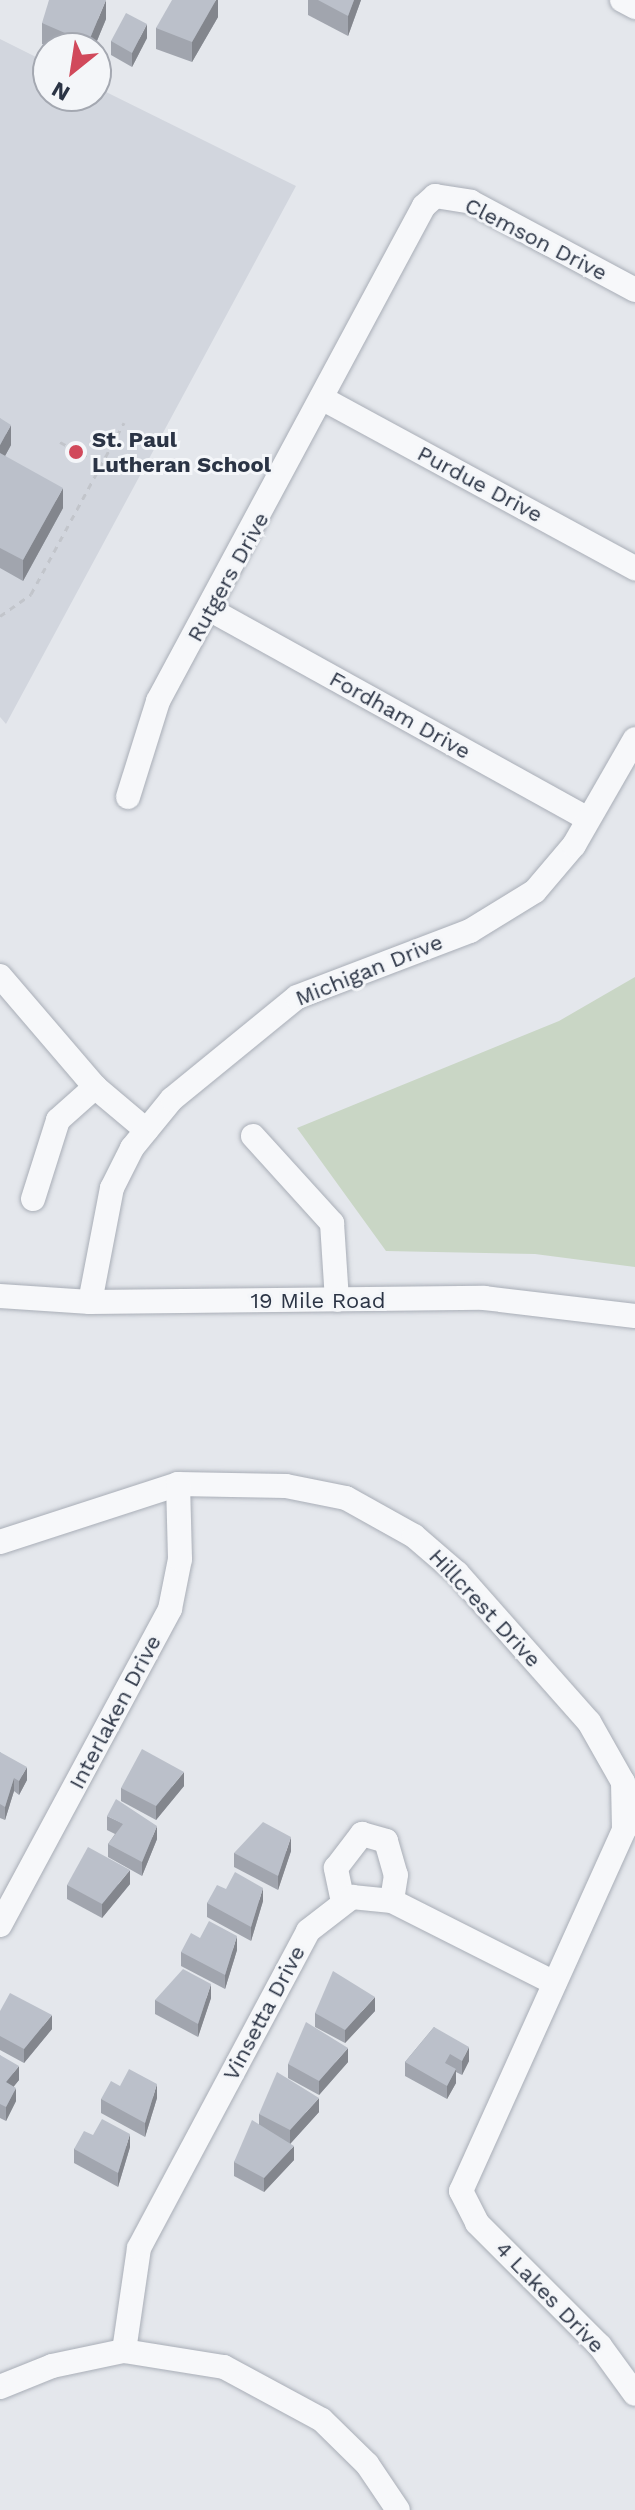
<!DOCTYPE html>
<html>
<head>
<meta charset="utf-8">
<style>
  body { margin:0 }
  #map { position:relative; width:635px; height:2510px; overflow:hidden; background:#e4e7ec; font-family:"Work Sans",sans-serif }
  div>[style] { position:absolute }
  .built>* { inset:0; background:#d2d6de }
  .green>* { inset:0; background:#c9d6c5 }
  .path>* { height:3px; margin-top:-1.5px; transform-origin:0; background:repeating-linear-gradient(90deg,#c2c5cb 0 6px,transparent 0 12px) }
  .roads { filter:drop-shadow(0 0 2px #a9aeb7) drop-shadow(0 0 2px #a9aeb7) }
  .minor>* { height:24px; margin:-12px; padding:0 12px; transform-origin:12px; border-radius:12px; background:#f7f8fa }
  .wall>* { inset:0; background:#a1a5ae }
  .shaded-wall>* { inset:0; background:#83868d }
  .building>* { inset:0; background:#bbc0ca }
  .dots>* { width:22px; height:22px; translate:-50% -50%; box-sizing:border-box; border:4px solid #f4f6f9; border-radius:50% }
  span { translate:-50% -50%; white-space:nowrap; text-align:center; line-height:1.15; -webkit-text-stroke:6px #f4f6f9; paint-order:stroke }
  .street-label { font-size:22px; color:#2b3445 }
  .poi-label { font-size:22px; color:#2b3445; font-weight:700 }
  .left { translate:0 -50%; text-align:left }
  .north { position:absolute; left:32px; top:32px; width:80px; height:80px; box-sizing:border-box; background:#f4f6f9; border:2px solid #a4a8b1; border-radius:50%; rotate:210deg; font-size:22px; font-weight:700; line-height:32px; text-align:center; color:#2b3445 }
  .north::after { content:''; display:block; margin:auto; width:28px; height:36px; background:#d1495b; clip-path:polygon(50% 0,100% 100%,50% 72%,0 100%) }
</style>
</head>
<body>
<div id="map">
  <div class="built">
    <div style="clip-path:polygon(0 39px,48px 63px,48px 96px,96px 96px,96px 87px,296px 186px,6px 724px,0 717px)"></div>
  </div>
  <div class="green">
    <div style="clip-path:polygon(635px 977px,635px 1267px,535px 1254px,386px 1251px,297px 1128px,559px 1021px)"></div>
  </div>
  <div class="path">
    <div style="left:60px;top:442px;width:47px;rotate:28.2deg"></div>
    <div style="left:0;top:616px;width:38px;rotate:-35deg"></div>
    <div style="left:31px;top:594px;width:195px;rotate:-61.5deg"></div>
  </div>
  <div class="roads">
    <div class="minor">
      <div style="left:622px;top:0;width:15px;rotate:28deg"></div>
      <div style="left:325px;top:400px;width:353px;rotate:28.5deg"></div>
      <div style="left:211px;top:610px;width:431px;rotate:29deg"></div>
      <div style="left:128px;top:797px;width:101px;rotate:-72.6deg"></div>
      <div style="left:158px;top:701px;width:562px;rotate:-61.75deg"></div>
      <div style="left:424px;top:206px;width:15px;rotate:-42deg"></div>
      <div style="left:435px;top:196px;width:36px;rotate:9deg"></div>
      <div style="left:471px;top:202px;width:186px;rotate:28.2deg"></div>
      <div style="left:0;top:976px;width:146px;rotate:49.4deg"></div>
      <div style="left:95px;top:1087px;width:67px;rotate:40.1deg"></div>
      <div style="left:253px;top:1136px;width:118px;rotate:47.8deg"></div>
      <div style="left:332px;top:1223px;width:77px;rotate:86.3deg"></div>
      <div style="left:33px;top:1199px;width:83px;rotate:-72.4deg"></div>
      <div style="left:58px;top:1120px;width:50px;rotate:-41.7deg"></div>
      <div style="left:0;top:1296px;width:90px;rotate:3.8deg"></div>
      <div style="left:90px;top:1302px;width:394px;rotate:-0.6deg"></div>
      <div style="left:484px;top:1298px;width:152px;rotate:6.8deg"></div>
      <div style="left:90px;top:1302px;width:116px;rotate:-79.1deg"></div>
      <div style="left:112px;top:1188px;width:45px;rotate:-63.4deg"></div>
      <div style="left:132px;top:1148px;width:63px;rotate:-50.8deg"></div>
      <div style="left:172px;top:1099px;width:161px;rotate:-39.2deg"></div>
      <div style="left:297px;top:997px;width:185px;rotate:-20.9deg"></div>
      <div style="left:470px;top:931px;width:76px;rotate:-31.6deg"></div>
      <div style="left:535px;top:891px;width:60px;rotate:-49.7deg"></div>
      <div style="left:574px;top:845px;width:122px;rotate:-60.1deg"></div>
      <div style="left:0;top:1542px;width:187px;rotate:-18deg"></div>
      <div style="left:178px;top:1484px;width:108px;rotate:1.1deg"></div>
      <div style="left:286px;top:1486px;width:61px;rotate:11.3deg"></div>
      <div style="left:346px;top:1498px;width:78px;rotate:29.2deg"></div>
      <div style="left:414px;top:1536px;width:57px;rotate:40.7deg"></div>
      <div style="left:457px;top:1573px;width:199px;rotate:48.5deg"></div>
      <div style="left:589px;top:1722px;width:69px;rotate:60.5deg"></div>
      <div style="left:623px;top:1782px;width:48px;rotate:88.8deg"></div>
      <div style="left:624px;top:1830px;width:396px;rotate:114.3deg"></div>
      <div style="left:461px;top:2191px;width:36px;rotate:63deg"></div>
      <div style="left:477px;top:2223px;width:174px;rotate:45deg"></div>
      <div style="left:600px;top:2346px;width:59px;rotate:53.9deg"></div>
      <div style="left:343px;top:1902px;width:35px;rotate:-102deg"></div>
      <div style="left:336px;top:1868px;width:43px;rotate:-52.6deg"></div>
      <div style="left:362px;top:1834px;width:25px;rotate:16deg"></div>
      <div style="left:386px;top:1841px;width:35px;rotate:74deg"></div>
      <div style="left:396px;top:1875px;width:26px;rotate:99deg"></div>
      <div style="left:0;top:1925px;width:359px;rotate:-61.7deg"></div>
      <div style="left:170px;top:1609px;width:51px;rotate:-78.7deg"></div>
      <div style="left:180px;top:1559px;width:75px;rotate:-91.5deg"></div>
      <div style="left:124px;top:2351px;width:104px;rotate:-81.7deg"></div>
      <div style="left:139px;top:2248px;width:359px;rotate:-61.9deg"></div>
      <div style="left:308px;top:1931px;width:56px;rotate:-37.7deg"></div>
      <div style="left:352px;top:1897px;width:40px;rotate:5.7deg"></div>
      <div style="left:392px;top:1901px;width:182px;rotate:26.8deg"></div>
      <div style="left:0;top:2387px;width:56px;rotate:-22deg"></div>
      <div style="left:52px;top:2366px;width:74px;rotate:-11.8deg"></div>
      <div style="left:124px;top:2351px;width:101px;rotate:9.1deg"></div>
      <div style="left:224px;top:2367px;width:111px;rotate:28.4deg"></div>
      <div style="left:322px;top:2420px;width:63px;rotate:44.4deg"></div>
      <div style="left:367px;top:2464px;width:55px;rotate:56deg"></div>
    </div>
  </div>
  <div class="wall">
    <div style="clip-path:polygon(218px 0,218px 17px,192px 62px,156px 49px,156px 28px)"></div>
    <div style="clip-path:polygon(308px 0,361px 0,348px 36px,308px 15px)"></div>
    <div style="clip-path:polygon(106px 19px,94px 48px,53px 48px,42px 44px,42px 23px)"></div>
    <div style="clip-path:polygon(147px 38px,132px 67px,111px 55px,111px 41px)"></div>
    <div style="clip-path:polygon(0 418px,11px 445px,5px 456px,63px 508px,23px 581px,0 568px)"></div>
    <div style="clip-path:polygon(0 1752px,27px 1780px,19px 1795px,14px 1791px,5px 1820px,0 1818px)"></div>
    <div style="clip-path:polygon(184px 1786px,156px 1820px,121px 1801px,121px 1788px)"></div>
    <div style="clip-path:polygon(107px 1816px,157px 1839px,142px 1876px,108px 1857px,108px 1844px,115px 1834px,107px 1830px)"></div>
    <div style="clip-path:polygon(291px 1851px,278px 1890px,234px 1867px,234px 1853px)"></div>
    <div style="clip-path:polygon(130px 1884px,102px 1918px,67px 1899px,67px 1885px)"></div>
    <div style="clip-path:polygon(226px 1889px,263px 1901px,251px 1941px,207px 1917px,207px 1903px)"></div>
    <div style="clip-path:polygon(237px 1950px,225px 1989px,181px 1966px,181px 1952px)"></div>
    <div style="clip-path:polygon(211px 1998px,198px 2037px,155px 2014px,155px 2000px)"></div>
    <div style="clip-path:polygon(0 2011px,52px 2029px,24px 2063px,0 2050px)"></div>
    <div style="clip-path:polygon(375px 2011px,345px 2043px,315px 2027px,315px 2013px)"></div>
    <div style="clip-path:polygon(434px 2027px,469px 2061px,462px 2075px,456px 2072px,456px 2083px,447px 2099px,405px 2076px,405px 2062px)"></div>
    <div style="clip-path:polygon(0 2055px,19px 2080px,14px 2086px,16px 2101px,6px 2121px,0 2118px)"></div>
    <div style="clip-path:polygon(348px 2062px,319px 2095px,288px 2078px,288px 2064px)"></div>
    <div style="clip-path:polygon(157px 2098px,145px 2137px,101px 2113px,101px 2099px)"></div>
    <div style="clip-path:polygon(319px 2112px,290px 2144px,294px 2160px,264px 2192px,234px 2176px,234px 2162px,259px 2125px,259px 2114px)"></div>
    <div style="clip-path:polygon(93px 2135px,130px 2147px,118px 2187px,74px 2163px,74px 2149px)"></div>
  </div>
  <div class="shaded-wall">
    <div style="clip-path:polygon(106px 0,106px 19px,94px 48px,88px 48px,88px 43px)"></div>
    <div style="clip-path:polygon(216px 0,218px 0,218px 17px,192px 62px,192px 42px)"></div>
    <div style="clip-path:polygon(354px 0,361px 0,348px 36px,348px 16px)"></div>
    <div style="clip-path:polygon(147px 24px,147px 38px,132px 67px,132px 53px)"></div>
    <div style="clip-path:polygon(11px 425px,11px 445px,0 465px,0 445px)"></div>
    <div style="clip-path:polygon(63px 488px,63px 508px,23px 581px,23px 560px)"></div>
    <div style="clip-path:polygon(27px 1767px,27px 1780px,19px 1795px,19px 1781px)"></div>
    <div style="clip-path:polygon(184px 1772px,184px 1786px,156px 1820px,156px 1806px)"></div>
    <div style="clip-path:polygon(14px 1778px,14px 1791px,5px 1820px,5px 1807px)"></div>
    <div style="clip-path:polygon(157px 1826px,157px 1839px,142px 1876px,142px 1862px)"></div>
    <div style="clip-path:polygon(291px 1837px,291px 1851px,278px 1890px,278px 1876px)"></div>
    <div style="clip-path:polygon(130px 1870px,130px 1884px,102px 1918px,102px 1904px)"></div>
    <div style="clip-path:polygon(263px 1888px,263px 1901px,251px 1941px,251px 1927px)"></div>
    <div style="clip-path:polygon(237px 1936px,237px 1950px,225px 1989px,225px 1975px)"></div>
    <div style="clip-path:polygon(211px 1984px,211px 1998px,198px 2037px,198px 2024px)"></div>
    <div style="clip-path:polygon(375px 1997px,375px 2011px,345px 2043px,345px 2030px)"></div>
    <div style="clip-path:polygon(52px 2015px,52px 2029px,24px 2063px,24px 2049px)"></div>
    <div style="clip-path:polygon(469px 2047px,469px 2061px,462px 2075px,462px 2061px)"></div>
    <div style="clip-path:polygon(348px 2048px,348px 2062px,319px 2095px,319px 2081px)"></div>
    <div style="clip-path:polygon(19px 2066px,19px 2080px,6px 2096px,6px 2082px)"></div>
    <div style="clip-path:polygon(456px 2069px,456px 2083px,447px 2099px,447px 2086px)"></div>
    <div style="clip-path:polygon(157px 2084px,157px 2098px,145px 2137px,145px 2123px)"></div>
    <div style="clip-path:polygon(16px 2088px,16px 2101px,6px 2121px,6px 2107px)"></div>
    <div style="clip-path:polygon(319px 2098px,319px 2112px,290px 2144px,290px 2130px)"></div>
    <div style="clip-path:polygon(130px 2134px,130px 2147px,118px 2187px,118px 2173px)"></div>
    <div style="clip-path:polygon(294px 2146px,294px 2160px,264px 2192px,264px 2178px)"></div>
  </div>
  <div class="building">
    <div style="clip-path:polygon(49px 0,106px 0,88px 43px,42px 23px)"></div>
    <div style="clip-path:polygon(172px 0,216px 0,192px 42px,156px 28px)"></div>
    <div style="clip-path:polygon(318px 0,354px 0,348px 16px)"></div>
    <div style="clip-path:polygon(126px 13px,147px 24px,132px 53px,111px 41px)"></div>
    <div style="clip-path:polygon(0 418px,11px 425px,0 445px)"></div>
    <div style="clip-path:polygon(0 453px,63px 488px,23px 560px,0 548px)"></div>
    <div style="clip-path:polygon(142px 1749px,184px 1772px,156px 1806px,121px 1788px)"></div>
    <div style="clip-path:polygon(0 1752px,27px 1767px,19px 1781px,14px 1778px,5px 1807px,0 1804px)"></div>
    <div style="clip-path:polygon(116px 1799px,157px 1826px,142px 1862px,108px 1844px,123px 1824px,107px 1816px)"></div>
    <div style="clip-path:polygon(263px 1822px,291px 1837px,278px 1876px,234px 1853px)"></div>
    <div style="clip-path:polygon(88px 1847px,130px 1870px,102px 1904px,67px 1885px)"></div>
    <div style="clip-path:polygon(235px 1872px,263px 1888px,251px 1927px,207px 1903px,217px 1885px,226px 1889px)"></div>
    <div style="clip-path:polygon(209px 1921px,237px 1936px,225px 1975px,181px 1952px,191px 1933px,200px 1938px)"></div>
    <div style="clip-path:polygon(183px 1969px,211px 1984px,198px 2024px,155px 2000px)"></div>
    <div style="clip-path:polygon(333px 1971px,375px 1997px,345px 2030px,315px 2013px)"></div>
    <div style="clip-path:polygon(10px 1993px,52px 2015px,24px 2049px,0 2036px,0 2011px)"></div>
    <div style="clip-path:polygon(306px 2022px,348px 2048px,319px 2081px,288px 2064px)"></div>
    <div style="clip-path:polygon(434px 2027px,469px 2047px,462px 2061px,450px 2054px,445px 2063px,456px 2069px,447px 2086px,405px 2062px)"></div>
    <div style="clip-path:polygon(0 2055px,19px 2066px,6px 2082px,16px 2088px,6px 2107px,0 2104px)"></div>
    <div style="clip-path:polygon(129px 2069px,157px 2084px,145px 2123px,101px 2099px,111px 2081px,120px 2086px)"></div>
    <div style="clip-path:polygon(277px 2072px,319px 2098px,290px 2130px,259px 2114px)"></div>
    <div style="clip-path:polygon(102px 2119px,130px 2134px,118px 2173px,74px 2149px,84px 2131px,93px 2135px)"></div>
    <div style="clip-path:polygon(252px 2120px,294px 2146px,264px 2178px,234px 2162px)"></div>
  </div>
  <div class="dots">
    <div style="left:76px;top:452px;background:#d1495b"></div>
  </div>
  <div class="street-label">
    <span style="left:536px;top:239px;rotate:27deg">Clemson Drive</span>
    <span style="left:480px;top:484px;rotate:28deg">Purdue Drive</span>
    <span style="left:228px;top:577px;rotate:-61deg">Rutgers Drive</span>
    <span style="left:400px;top:715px;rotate:29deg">Fordham Drive</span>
    <span style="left:369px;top:970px;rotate:-22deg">Michigan Drive</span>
    <span style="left:318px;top:1301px">19 Mile Road</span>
    <span style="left:485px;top:1608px;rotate:47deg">Hillcrest Drive</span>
    <span style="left:115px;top:1712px;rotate:-62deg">Interlaken Drive</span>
    <span style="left:264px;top:2013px;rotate:-62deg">Vinsetta Drive</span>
    <span style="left:550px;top:2297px;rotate:46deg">4 Lakes Drive</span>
  </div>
  <div class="poi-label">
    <span class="left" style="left:92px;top:452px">St. Paul<br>Lutheran School</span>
  </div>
  <div class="north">N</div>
</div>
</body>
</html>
